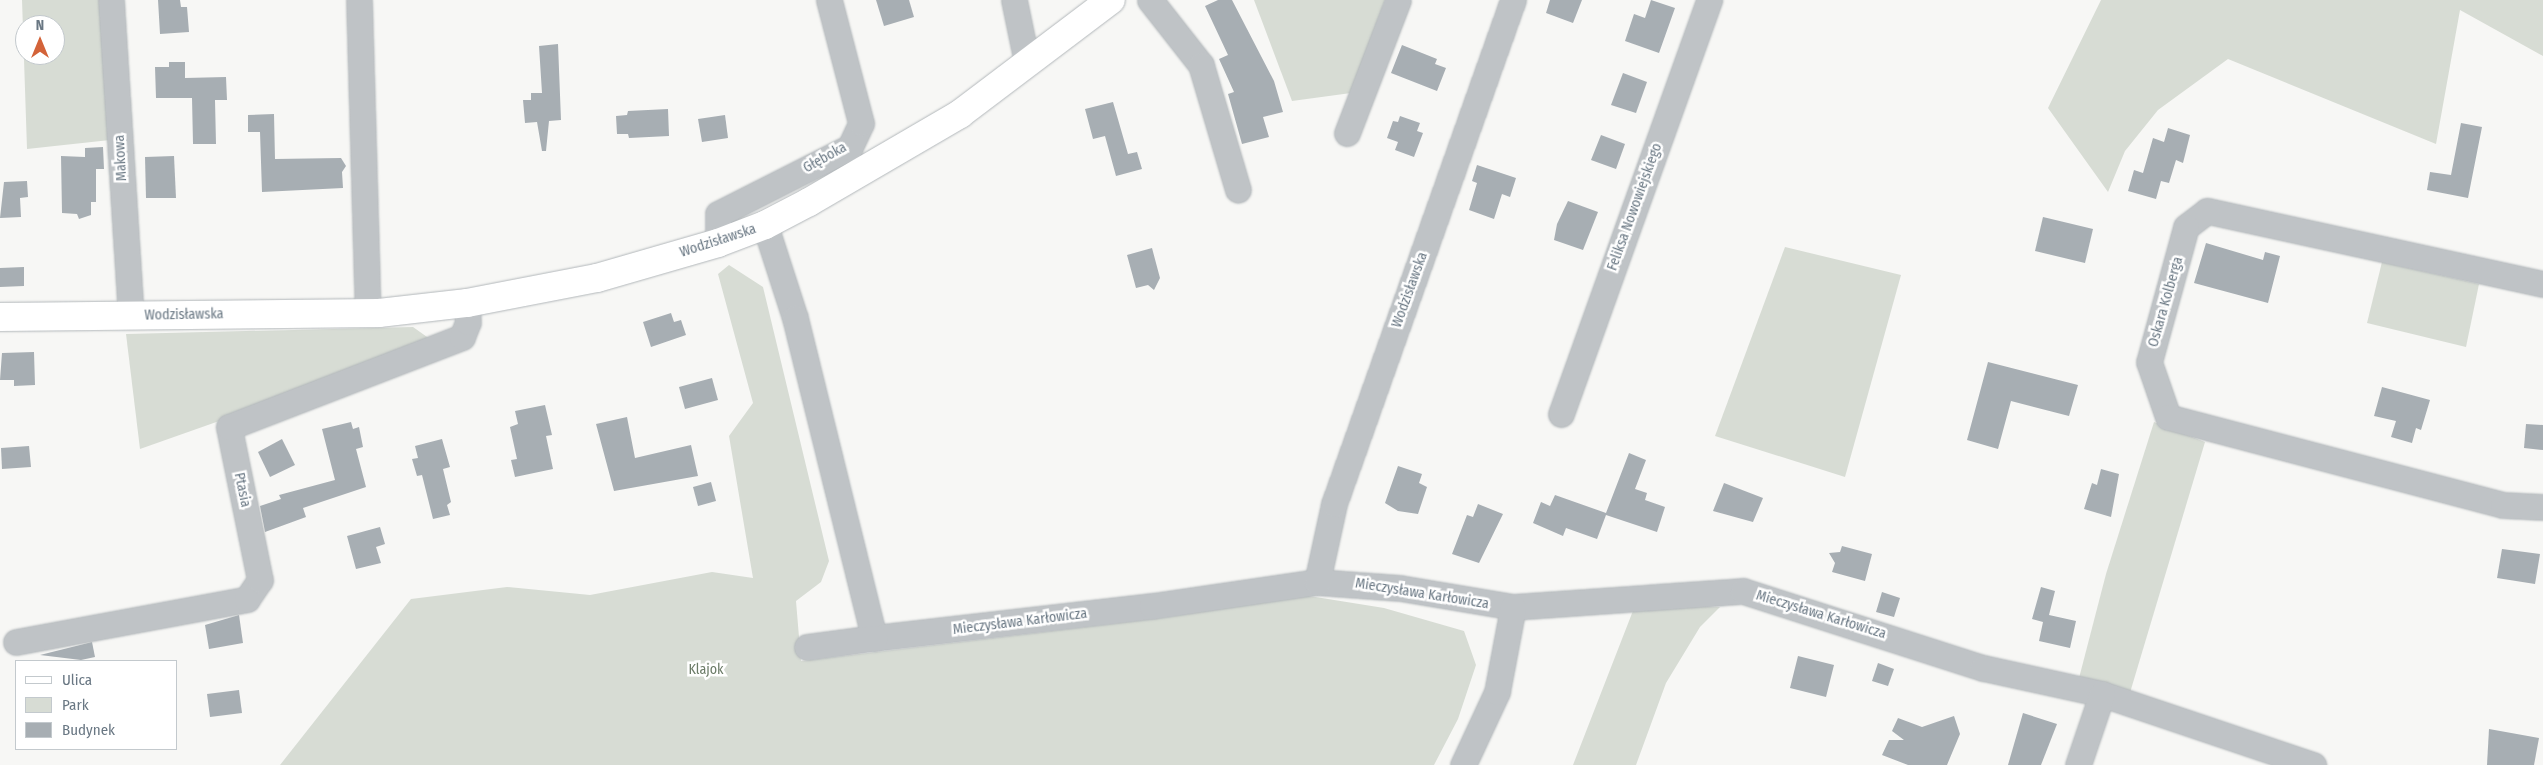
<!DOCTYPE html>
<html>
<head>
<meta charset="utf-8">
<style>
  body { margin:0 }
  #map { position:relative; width:2543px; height:765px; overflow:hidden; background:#f7f7f5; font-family:"Fira Sans Condensed",sans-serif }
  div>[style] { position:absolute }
  .green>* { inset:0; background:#d7dcd4 }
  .building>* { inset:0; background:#a7aeb3 }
  .roads { filter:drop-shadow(0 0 1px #b2b7ba) drop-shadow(0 0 1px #b2b7ba) }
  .minor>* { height:25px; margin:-12.5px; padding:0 12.5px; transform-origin:12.5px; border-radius:12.5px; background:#bfc3c6 }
  .major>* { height:28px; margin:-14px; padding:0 14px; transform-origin:14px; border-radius:14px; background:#fff }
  span { translate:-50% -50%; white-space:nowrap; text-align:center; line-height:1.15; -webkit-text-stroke:5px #fff; paint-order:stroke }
  .street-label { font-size:14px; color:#697783 }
  .park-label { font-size:14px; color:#6b7b67 }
  .legend { position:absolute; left:15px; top:660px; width:162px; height:90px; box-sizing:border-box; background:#fff; border:1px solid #c3c9cd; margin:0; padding:6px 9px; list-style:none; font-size:15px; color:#697783 }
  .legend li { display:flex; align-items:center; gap:10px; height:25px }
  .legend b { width:25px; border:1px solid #c3c9cd }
  .north { position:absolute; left:15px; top:15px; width:50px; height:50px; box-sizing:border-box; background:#fff; border:1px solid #c3c9cd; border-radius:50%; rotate:0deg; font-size:14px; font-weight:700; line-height:20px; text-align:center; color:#697783 }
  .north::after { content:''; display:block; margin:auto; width:18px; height:22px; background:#d36339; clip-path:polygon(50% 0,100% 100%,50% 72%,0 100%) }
</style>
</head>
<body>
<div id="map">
  <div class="green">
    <div style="clip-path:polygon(evenodd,22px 0,105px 0,110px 140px,27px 149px,22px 0,25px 25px,55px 25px,55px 55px,25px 55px,25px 25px)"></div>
    <div style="clip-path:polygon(1254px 0,1385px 0,1351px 93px,1292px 101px)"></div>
    <div style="clip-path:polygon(2101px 0,2543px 0,2543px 56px,2460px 10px,2436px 144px,2228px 59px,2158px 110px,2125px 151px,2108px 192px,2048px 108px)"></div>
    <div style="clip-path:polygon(1785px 247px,1901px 275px,1845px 477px,1715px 436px)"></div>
    <div style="clip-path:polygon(2382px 262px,2479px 284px,2466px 347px,2367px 323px)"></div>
    <div style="clip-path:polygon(729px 265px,763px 287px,829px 561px,821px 582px,796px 601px,801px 661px,1168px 617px,1303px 595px,1384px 608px,1464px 631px,1476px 665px,1458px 719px,1434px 765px,280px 765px,411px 599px,507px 587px,590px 595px,712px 572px,753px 578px,729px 436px,753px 403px,718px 274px)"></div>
    <div style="clip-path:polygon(413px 327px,437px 344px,140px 449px,126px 334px)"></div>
    <div style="clip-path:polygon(2154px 422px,2205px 442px,2129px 696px,2078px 682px,2106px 574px)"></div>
    <div style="clip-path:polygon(1636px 603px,1720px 607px,1700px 627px,1666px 683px,1636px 765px,1573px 765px)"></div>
  </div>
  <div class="building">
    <div style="clip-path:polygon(158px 0,180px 0,181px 7px,187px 7px,189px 32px,160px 34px)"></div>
    <div style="clip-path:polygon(876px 0,909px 0,914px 17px,884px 26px)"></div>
    <div style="clip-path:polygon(1218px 0,1232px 0,1274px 81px,1283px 112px,1263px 117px,1269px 137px,1242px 144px,1228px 94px,1234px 92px,1219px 59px,1228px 55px,1205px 6px)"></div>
    <div style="clip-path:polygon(1550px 0,1582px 0,1573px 23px,1546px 13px)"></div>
    <div style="clip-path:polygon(1651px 0,1675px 8px,1659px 53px,1625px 41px,1634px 14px,1645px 18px)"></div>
    <div style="clip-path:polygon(558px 44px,561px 120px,549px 121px,546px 151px,542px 151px,537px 122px,525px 123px,523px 100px,531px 100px,531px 93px,542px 93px,539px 46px)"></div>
    <div style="clip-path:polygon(1402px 45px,1437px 59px,1435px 64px,1446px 68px,1437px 91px,1391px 73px)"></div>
    <div style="clip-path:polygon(169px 62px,185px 62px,185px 78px,226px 77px,227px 100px,215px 100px,216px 144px,193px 144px,192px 98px,156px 98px,155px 67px,169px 67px)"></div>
    <div style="clip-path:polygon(1623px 73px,1647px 82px,1636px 113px,1611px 105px)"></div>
    <div style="clip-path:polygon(1113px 102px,1128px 154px,1137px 152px,1142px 169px,1116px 176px,1105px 136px,1093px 139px,1085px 109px)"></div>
    <div style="clip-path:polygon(668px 109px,669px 136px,629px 138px,628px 134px,617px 134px,616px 116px,627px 115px,628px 111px)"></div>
    <div style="clip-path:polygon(274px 114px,275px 159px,341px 158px,346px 166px,342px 172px,343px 188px,262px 192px,260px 132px,248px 132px,248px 115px)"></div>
    <div style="clip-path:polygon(725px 115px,728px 138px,702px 142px,698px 119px)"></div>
    <div style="clip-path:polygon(1400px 116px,1420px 123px,1417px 131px,1423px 133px,1414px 157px,1395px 150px,1398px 142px,1387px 138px,1393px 121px,1398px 122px)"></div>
    <div style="clip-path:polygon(2461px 123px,2482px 127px,2468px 198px,2427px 190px,2430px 172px,2451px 175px)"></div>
    <div style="clip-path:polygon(2168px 128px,2190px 135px,2183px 163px,2176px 160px,2169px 183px,2161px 181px,2156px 199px,2128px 191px,2134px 170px,2143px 173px,2153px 138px,2164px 142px)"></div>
    <div style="clip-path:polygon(1601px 135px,1625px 144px,1616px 169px,1591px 160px)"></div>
    <div style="clip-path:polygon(103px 147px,104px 169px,96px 169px,96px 202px,91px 202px,91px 215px,79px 219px,77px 214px,62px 213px,61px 156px,85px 157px,85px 148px)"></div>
    <div style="clip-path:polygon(174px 156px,176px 198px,146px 198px,145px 157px)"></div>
    <div style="clip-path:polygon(1477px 165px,1516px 178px,1510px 197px,1502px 194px,1494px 219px,1469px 210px,1477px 183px,1472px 181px)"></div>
    <div style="clip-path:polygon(27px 181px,28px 197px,20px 198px,21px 217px,0 218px,4px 182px)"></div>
    <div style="clip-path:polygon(1568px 201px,1598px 212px,1583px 250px,1554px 240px,1557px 224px)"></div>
    <div style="clip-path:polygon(2043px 217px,2093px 229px,2085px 263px,2035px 251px)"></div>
    <div style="clip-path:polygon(2206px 243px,2263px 260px,2265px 252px,2280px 256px,2268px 303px,2194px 283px)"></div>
    <div style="clip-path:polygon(1152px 248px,1160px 278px,1154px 290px,1148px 285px,1136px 288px,1127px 255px)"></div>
    <div style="clip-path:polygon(24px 267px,24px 286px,0 287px,0 268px)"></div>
    <div style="clip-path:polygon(671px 313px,674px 322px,681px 320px,686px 335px,651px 347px,643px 322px)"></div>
    <div style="clip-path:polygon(34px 352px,35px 385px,14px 386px,14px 380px,0 380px,2px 353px)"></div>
    <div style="clip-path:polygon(1988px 362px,2078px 385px,2069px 416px,2011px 401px,1998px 449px,1967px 440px)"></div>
    <div style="clip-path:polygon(712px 378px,718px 400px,685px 409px,679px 387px)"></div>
    <div style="clip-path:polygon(2382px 387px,2430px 400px,2421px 430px,2416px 428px,2412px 443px,2391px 437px,2396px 421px,2374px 416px)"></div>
    <div style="clip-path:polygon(545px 405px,552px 435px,546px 436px,553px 469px,515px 477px,511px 460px,517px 459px,510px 427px,518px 424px,515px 411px)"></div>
    <div style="clip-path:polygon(627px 417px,635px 458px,691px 445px,698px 476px,614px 491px,596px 424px)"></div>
    <div style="clip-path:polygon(351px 422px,353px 429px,359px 427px,363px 447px,356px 449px,366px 487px,303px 508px,306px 517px,265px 532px,260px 506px,281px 499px,279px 495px,335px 480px,322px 429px)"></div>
    <div style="clip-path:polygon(2526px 424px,2543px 425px,2543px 450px,2524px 448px)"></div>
    <div style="clip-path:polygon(282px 439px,295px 465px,270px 477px,258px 452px)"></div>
    <div style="clip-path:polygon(442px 439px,450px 467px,443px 469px,451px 502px,447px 505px,450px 515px,433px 519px,422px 475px,417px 476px,412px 459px,418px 458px,415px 446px)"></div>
    <div style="clip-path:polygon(29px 446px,31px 467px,2px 469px,1px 448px)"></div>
    <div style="clip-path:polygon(1629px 453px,1646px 460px,1635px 489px,1647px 493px,1645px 500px,1665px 507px,1657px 532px,1606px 515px,1597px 539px,1566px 528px,1563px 536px,1533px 523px,1541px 502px,1550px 506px,1555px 495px,1606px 513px)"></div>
    <div style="clip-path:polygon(1398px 466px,1422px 474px,1419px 483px,1427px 487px,1418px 514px,1398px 511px,1385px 503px)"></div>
    <div style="clip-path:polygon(2101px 469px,2119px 474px,2111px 517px,2084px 509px,2092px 483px,2097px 485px)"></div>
    <div style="clip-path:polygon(711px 482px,716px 501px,698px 506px,693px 487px)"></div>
    <div style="clip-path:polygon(1724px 483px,1763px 498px,1753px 522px,1713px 511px)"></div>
    <div style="clip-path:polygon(1478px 504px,1503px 514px,1479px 563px,1452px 554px,1467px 515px,1473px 517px)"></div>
    <div style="clip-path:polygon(380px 527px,385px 544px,376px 547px,381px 563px,356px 569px,347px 536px)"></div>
    <div style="clip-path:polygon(1842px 546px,1872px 554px,1865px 581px,1832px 572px,1835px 563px,1829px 553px,1840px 552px)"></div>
    <div style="clip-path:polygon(2502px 549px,2540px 554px,2535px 584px,2497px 578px)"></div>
    <div style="clip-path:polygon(2041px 587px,2055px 591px,2049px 615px,2076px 621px,2070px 648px,2039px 641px,2043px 622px,2032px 619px)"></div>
    <div style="clip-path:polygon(1882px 592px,1900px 598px,1894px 617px,1876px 612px)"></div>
    <div style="clip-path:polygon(239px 615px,243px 643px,209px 649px,205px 625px)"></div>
    <div style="clip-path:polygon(92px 642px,95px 657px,81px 660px,40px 655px)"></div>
    <div style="clip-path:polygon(1798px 656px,1834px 665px,1826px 697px,1790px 688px)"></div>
    <div style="clip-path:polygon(1878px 663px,1894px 669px,1888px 686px,1872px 681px)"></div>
    <div style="clip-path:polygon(239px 690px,242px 713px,210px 717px,207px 694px)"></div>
    <div style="clip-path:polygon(2023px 713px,2057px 724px,2041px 765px,2008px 765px)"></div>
    <div style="clip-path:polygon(1954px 716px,1960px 734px,1947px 765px,1908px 765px,1882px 755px,1889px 740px,1904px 740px,1892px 731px,1898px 718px,1922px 727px)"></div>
    <div style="clip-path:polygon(2489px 729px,2539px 738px,2534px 765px,2487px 765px)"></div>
  </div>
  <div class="roads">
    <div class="minor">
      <div style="left:111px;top:0;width:316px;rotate:86.4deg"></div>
      <div style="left:359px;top:0;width:313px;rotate:88.4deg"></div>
      <div style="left:1014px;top:0;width:64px;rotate:78.3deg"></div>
      <div style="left:1150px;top:0;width:83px;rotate:51.9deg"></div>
      <div style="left:1201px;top:65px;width:130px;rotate:73.5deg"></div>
      <div style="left:1347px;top:133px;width:142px;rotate:-69deg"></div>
      <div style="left:765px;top:225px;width:98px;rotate:72.1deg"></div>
      <div style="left:795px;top:318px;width:330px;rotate:76.1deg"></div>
      <div style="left:874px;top:638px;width:280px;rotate:-6.6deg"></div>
      <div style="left:1152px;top:606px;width:167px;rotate:-8.3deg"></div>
      <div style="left:1317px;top:582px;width:83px;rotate:4.1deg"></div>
      <div style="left:1400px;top:588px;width:115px;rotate:9.5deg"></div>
      <div style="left:1513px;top:607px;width:231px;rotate:-4deg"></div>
      <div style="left:1743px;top:591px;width:252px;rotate:17.8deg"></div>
      <div style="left:1983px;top:668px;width:122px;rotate:12.3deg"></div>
      <div style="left:2102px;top:694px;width:223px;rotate:18.6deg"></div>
      <div style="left:718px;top:243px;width:29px;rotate:-90deg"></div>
      <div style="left:718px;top:214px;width:148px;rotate:-26.9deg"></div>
      <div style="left:850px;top:147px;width:26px;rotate:-65deg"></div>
      <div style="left:861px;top:123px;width:127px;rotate:-104.6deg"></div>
      <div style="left:2543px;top:284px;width:344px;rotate:-167.7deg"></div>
      <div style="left:2207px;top:211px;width:26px;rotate:143deg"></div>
      <div style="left:2186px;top:227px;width:140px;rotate:105.3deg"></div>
      <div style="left:2149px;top:362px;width:58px;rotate:70.9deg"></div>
      <div style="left:2168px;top:417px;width:346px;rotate:14.7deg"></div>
      <div style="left:2503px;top:505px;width:40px;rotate:2.9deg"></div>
      <div style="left:1561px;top:414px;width:440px;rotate:-70.3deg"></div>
      <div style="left:1317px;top:582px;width:80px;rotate:-77.7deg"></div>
      <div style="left:1334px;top:504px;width:535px;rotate:-70.45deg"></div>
      <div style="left:16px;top:642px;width:235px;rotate:-10.5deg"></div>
      <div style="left:247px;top:599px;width:23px;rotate:-56deg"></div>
      <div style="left:260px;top:580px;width:156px;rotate:-101.5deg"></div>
      <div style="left:229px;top:427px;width:250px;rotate:-21.1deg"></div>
      <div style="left:462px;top:337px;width:16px;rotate:-68deg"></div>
      <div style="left:468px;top:322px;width:19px;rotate:-93deg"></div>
      <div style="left:807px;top:647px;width:68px;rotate:-7.7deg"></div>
      <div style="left:1463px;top:765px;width:81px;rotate:-65deg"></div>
      <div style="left:1497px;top:692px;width:86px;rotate:-79.3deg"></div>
      <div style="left:2078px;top:765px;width:75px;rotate:-71.3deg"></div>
    </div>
    <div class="major">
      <div style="left:0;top:317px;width:379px;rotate:-0.6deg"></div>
      <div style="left:379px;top:313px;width:89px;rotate:-6.5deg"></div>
      <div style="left:467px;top:303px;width:132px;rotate:-10.9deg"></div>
      <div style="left:597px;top:278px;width:126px;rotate:-16.1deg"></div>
      <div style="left:718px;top:243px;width:50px;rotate:-21deg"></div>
      <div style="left:765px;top:225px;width:50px;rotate:-27.6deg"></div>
      <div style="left:809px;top:202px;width:175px;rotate:-30.2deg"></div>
      <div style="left:960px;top:114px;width:189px;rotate:-37.1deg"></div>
    </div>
  </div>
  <div class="street-label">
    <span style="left:121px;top:158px;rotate:-93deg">Makowa</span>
    <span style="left:825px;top:158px;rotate:-29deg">Głęboka</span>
    <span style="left:1635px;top:207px;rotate:-70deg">Feliksa Nowowiejskiego</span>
    <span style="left:718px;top:241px;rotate:-18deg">Wodzisławska</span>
    <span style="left:1410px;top:290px;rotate:-70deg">Wodzisławska</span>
    <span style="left:2166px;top:302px;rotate:-74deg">Oskara Kolberga</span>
    <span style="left:184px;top:315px;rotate:-1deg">Wodzisławska</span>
    <span style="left:242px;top:490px;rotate:78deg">Ptasia</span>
    <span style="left:1422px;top:594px;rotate:9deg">Mieczysława Karłowicza</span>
    <span style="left:1821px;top:615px;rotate:17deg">Mieczysława Karłowicza</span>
    <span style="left:1020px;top:622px;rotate:-7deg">Mieczysława Karłowicza</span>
  </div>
  <div class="park-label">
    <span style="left:706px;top:670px">Klajok</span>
  </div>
  <ul class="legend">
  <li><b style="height:6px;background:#fff"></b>Ulica</li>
  <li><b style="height:14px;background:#d7dcd4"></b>Park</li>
  <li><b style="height:14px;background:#a7aeb3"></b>Budynek</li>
  </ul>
  <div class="north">N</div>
</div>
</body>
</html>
